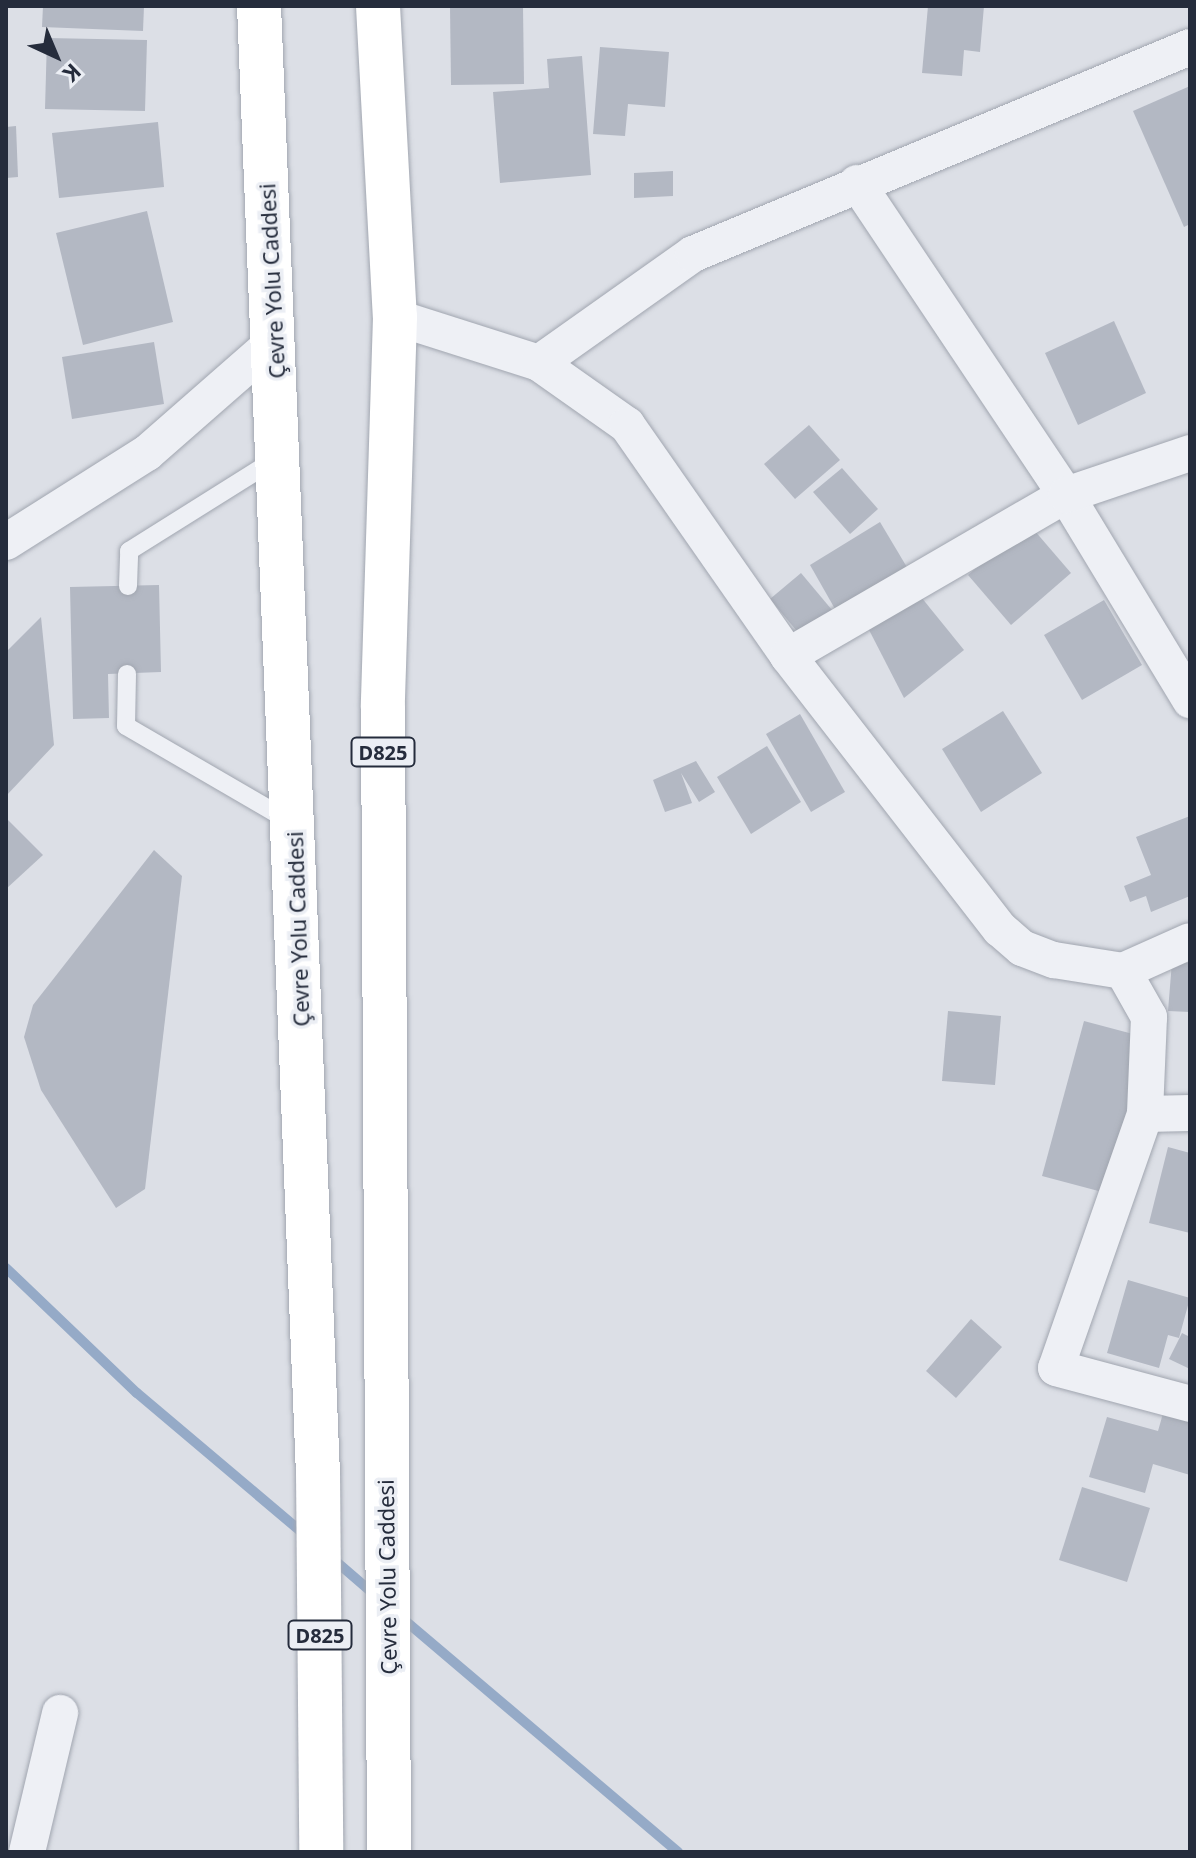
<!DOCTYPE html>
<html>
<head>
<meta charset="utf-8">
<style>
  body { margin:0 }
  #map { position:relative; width:1196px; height:1858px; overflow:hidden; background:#dcdfe6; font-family:"Noto Sans",sans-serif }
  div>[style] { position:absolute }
  .stream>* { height:10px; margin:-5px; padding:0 5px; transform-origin:5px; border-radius:5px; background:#95aac7 }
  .building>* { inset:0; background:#b3b8c3 }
  .roads { filter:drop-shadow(0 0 2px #a1a6b0) drop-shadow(0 0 2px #a1a6b0) }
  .lane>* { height:18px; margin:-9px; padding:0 9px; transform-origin:9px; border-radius:9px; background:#eef0f5 }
  .street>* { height:36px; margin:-18px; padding:0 18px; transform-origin:18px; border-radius:18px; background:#eef0f5 }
  .highway>* { height:44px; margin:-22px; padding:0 22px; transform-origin:22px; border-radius:22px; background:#fff }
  span { translate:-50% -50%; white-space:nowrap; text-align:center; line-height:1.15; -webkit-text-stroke:7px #ebeef4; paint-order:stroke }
  .shield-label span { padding:2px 6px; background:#ebeef4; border:2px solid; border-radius:6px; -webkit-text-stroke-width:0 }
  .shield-label { font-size:20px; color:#252c3c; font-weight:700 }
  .street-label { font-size:22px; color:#252c3c }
  .frame { position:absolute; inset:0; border:8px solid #252c3c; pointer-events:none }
  .north { position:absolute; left:16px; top:16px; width:80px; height:80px; -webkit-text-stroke:6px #ebeef4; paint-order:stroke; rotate:136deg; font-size:22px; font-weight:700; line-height:32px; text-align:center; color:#252c3c }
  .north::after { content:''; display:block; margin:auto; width:28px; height:36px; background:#252c3c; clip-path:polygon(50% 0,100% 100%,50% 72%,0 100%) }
</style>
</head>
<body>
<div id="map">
  <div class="stream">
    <div style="left:6px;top:1268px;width:181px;rotate:43.7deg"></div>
    <div style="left:137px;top:1393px;width:220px;rotate:40.2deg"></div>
    <div style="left:332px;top:1558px;width:57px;rotate:40.7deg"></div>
    <div style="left:402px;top:1618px;width:362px;rotate:40.3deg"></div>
  </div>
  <div class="building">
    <div style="clip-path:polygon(43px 6px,144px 6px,143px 31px,42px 27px)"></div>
    <div style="clip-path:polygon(450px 6px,523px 6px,524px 84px,451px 85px)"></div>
    <div style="clip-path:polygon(928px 6px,984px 6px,980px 52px,964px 50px,962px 76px,922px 73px)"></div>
    <div style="clip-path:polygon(47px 38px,147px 40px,145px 111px,45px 109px)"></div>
    <div style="clip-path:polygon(600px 47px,669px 52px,665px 107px,628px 104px,625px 136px,593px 134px)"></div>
    <div style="clip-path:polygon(582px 56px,591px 175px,500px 183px,493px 92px,549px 88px,547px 59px)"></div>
    <div style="clip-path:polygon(1190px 86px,1190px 224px,1184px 227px,1133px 111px)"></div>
    <div style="clip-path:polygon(158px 122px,164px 187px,59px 198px,52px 133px)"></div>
    <div style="clip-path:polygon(16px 126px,18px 177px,6px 178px,6px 127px)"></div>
    <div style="clip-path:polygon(673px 171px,673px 196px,634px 198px,634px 173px)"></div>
    <div style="clip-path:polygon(147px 211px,173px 322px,83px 345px,56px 233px)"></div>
    <div style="clip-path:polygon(1114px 321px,1146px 393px,1078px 425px,1045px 353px)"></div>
    <div style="clip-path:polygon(154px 342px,164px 404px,72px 419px,62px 357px)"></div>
    <div style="clip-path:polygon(809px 425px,840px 460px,795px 499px,764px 464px)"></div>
    <div style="clip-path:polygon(842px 468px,878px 509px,850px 534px,813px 492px)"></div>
    <div style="clip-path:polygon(880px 522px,911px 574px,839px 616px,810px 565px)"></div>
    <div style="clip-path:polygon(1028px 523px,1071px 573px,1011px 625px,968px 575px)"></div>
    <div style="clip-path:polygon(801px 573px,832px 610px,801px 636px,770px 599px)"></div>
    <div style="clip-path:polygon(159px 585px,161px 672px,108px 674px,109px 718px,73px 719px,70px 587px)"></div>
    <div style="clip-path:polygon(917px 592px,964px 650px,904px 698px,867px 626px)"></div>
    <div style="clip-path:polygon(1104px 600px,1142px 665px,1082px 700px,1044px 635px)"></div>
    <div style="clip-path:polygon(41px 617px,54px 745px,6px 796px,6px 652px)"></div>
    <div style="clip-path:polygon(1003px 711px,1042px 773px,981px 812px,942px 749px)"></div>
    <div style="clip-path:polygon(800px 714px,845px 792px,811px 812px,766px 734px)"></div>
    <div style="clip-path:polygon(767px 746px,801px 802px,751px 834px,717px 777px)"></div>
    <div style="clip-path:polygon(696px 761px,715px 792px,699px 802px,681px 773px,692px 803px,665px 812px,653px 780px)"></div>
    <div style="clip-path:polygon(1190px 816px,1190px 896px,1151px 912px,1146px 896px,1130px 902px,1124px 886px,1151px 875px,1136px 837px)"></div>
    <div style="clip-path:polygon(6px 818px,43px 855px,6px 889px)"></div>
    <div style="clip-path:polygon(154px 850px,182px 876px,145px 1189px,116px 1208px,41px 1090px,24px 1037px,33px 1005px)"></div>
    <div style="clip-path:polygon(1172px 962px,1190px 963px,1190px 1012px,1168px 1011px)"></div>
    <div style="clip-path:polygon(948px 1011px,1001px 1016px,995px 1085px,942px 1081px)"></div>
    <div style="clip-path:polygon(1084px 1021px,1148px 1038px,1106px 1193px,1042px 1176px)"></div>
    <div style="clip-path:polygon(1168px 1147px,1190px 1153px,1190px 1233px,1149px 1223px)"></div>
    <div style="clip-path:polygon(1128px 1280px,1190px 1298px,1179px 1338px,1168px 1335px,1159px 1368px,1107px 1353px)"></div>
    <div style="clip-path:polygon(971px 1319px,1002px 1347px,956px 1398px,926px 1371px)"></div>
    <div style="clip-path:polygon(1182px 1333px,1190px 1337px,1190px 1369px,1169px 1359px)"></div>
    <div style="clip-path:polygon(1168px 1396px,1190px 1402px,1190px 1475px,1153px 1464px,1145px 1493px,1089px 1477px,1107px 1417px,1158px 1431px)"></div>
    <div style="clip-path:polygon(1082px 1487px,1150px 1508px,1127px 1582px,1059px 1560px)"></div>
  </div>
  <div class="roads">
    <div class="lane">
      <div style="left:128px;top:586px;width:35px;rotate:-88deg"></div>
      <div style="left:129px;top:551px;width:171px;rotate:-32.1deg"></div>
      <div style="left:127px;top:674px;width:52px;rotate:91.1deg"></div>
      <div style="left:126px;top:726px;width:189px;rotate:30.2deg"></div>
    </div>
    <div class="street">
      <div style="left:857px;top:183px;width:376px;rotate:56.2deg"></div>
      <div style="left:1066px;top:495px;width:240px;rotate:58.8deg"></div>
      <div style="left:395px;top:317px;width:151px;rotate:17.7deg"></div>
      <div style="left:539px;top:363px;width:108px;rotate:35.2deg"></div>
      <div style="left:627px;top:425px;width:282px;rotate:55.1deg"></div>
      <div style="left:788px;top:656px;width:346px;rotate:52.2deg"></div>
      <div style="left:1000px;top:929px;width:29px;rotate:41deg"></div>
      <div style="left:1022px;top:948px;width:34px;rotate:21deg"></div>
      <div style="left:1054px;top:960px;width:70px;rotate:9.1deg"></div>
      <div style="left:1123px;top:971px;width:53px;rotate:60.5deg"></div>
      <div style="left:1149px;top:1017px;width:97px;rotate:92.4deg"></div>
      <div style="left:1145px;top:1114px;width:45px;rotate:-1.3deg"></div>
      <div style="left:539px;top:363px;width:189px;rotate:-35.3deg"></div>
      <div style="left:693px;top:254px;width:538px;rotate:-22.61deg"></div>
      <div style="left:6px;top:542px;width:167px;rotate:-32.3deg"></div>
      <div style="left:147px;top:453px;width:170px;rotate:-41.2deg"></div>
      <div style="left:788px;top:656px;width:321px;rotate:-30.1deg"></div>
      <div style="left:1066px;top:495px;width:131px;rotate:-18.7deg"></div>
      <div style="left:1123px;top:971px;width:73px;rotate:-24.1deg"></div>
      <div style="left:1145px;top:1114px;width:269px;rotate:109.3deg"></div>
      <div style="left:1056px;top:1368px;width:139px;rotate:15deg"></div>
      <div style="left:27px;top:1852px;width:143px;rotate:-76.6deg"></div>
    </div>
    <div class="highway">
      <div style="left:259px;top:6px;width:1467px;rotate:87.7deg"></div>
      <div style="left:318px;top:1472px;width:380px;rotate:89.5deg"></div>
      <div style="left:378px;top:6px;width:311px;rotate:86.9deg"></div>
      <div style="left:395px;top:317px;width:390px;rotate:91.8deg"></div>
      <div style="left:383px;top:707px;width:1145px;rotate:89.7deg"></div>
    </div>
  </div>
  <div class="shield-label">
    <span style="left:383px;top:752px">D825</span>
    <span style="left:320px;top:1635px">D825</span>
  </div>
  <div class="street-label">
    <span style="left:272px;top:281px;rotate:-93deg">Çevre Yolu Caddesi</span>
    <span style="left:298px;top:929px;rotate:-92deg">Çevre Yolu Caddesi</span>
    <span style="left:387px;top:1577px;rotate:-91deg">Çevre Yolu Caddesi</span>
  </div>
  <div class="frame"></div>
  <div class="north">K</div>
</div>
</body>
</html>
